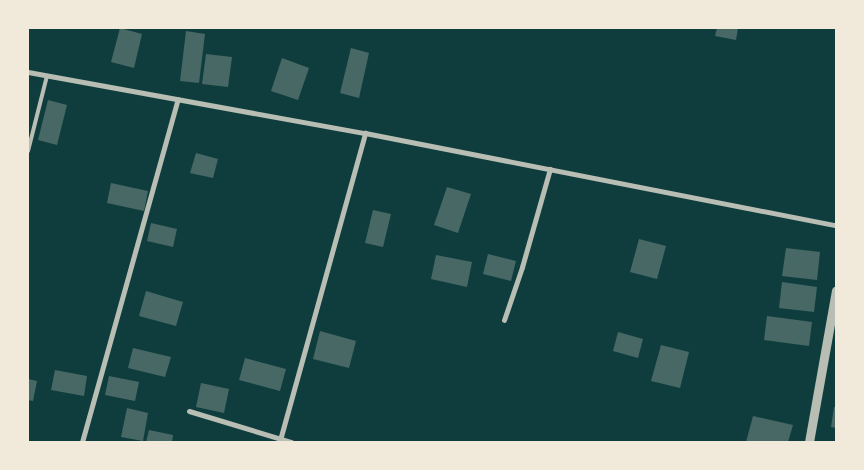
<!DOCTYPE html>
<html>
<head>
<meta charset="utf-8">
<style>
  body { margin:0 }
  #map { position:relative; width:864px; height:470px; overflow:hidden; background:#0f3d3e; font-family:"PT Sans Narrow",sans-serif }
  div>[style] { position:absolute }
  .building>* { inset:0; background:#486865 }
  .service>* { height:4px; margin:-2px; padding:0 2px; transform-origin:2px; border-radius:2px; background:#b8beb3 }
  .minor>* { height:5px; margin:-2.5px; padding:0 2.5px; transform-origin:2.5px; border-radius:2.5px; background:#b8beb3 }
  .tertiary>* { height:9px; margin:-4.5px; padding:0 4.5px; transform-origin:4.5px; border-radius:4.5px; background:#b8beb3 }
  span { translate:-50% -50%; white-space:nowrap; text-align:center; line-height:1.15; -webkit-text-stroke:4px #f1e9da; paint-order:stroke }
  .frame { position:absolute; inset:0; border:29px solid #f1e9da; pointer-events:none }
</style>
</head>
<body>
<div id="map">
  <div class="building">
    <div style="clip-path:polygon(120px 28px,142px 34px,134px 68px,111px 62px)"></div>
    <div style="clip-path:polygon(717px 28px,738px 28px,736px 40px,715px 36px)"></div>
    <div style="clip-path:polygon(186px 31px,205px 34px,199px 83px,180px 81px)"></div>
    <div style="clip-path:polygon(351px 48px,369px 53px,359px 98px,340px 93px)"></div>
    <div style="clip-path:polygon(206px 54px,232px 57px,228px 87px,202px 84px)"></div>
    <div style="clip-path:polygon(282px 58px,309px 68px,298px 100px,271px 91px)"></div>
    <div style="clip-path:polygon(48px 100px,67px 105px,57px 145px,38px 140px)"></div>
    <div style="clip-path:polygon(196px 153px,218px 159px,213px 178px,190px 173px)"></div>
    <div style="clip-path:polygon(111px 183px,148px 191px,144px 211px,107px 203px)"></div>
    <div style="clip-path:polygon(447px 187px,471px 194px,458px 233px,434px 225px)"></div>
    <div style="clip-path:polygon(373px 210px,391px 214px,383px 247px,365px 243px)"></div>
    <div style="clip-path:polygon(151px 223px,177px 229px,173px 247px,147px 241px)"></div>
    <div style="clip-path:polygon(639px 239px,666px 246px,657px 279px,630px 272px)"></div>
    <div style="clip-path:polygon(786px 248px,820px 252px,817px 280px,782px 276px)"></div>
    <div style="clip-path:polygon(488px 254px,516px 261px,511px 281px,483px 274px)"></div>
    <div style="clip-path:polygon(436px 255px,472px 262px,467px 287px,431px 279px)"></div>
    <div style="clip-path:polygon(782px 282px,817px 287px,814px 312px,779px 308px)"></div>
    <div style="clip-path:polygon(146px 291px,183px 302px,176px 326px,139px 316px)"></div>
    <div style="clip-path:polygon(767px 316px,812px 322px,809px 346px,764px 340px)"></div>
    <div style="clip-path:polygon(320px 331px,356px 341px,349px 368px,313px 359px)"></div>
    <div style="clip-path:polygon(618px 332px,643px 339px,638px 358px,613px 351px)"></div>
    <div style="clip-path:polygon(661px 345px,689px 352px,680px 388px,651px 381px)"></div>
    <div style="clip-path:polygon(133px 348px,171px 357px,165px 377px,128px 368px)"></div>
    <div style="clip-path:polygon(245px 358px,286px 369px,280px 391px,239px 380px)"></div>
    <div style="clip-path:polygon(55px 370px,87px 376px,84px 396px,51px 390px)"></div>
    <div style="clip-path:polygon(109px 376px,139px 382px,135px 401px,105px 395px)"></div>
    <div style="clip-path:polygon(28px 379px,37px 381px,33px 401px,28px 400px)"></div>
    <div style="clip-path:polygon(201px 383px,229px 389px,224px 413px,196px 407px)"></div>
    <div style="clip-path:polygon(834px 407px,836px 407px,836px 428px,831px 427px)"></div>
    <div style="clip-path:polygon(127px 408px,148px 413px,143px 441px,121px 437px)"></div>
    <div style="clip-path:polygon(753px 416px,793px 425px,788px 442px,746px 442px)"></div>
    <div style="clip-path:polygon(149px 430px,173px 435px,172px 442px,146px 442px)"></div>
  </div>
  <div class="service">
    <div style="left:28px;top:151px;width:77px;rotate:-75.8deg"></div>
  </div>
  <div class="minor">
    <div style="left:28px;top:72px;width:342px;rotate:10.3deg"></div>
    <div style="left:365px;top:133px;width:480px;rotate:11.1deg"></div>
    <div style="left:504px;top:320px;width:56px;rotate:-71.2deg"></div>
    <div style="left:522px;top:267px;width:102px;rotate:-74.1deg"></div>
    <div style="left:189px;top:411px;width:107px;rotate:16.9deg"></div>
    <div style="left:280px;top:440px;width:319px;rotate:-74.5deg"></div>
    <div style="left:82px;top:442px;width:356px;rotate:-74.4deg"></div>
  </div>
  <div class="tertiary">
    <div style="left:809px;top:442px;width:154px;rotate:-79.9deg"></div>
  </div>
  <div class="frame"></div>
</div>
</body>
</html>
